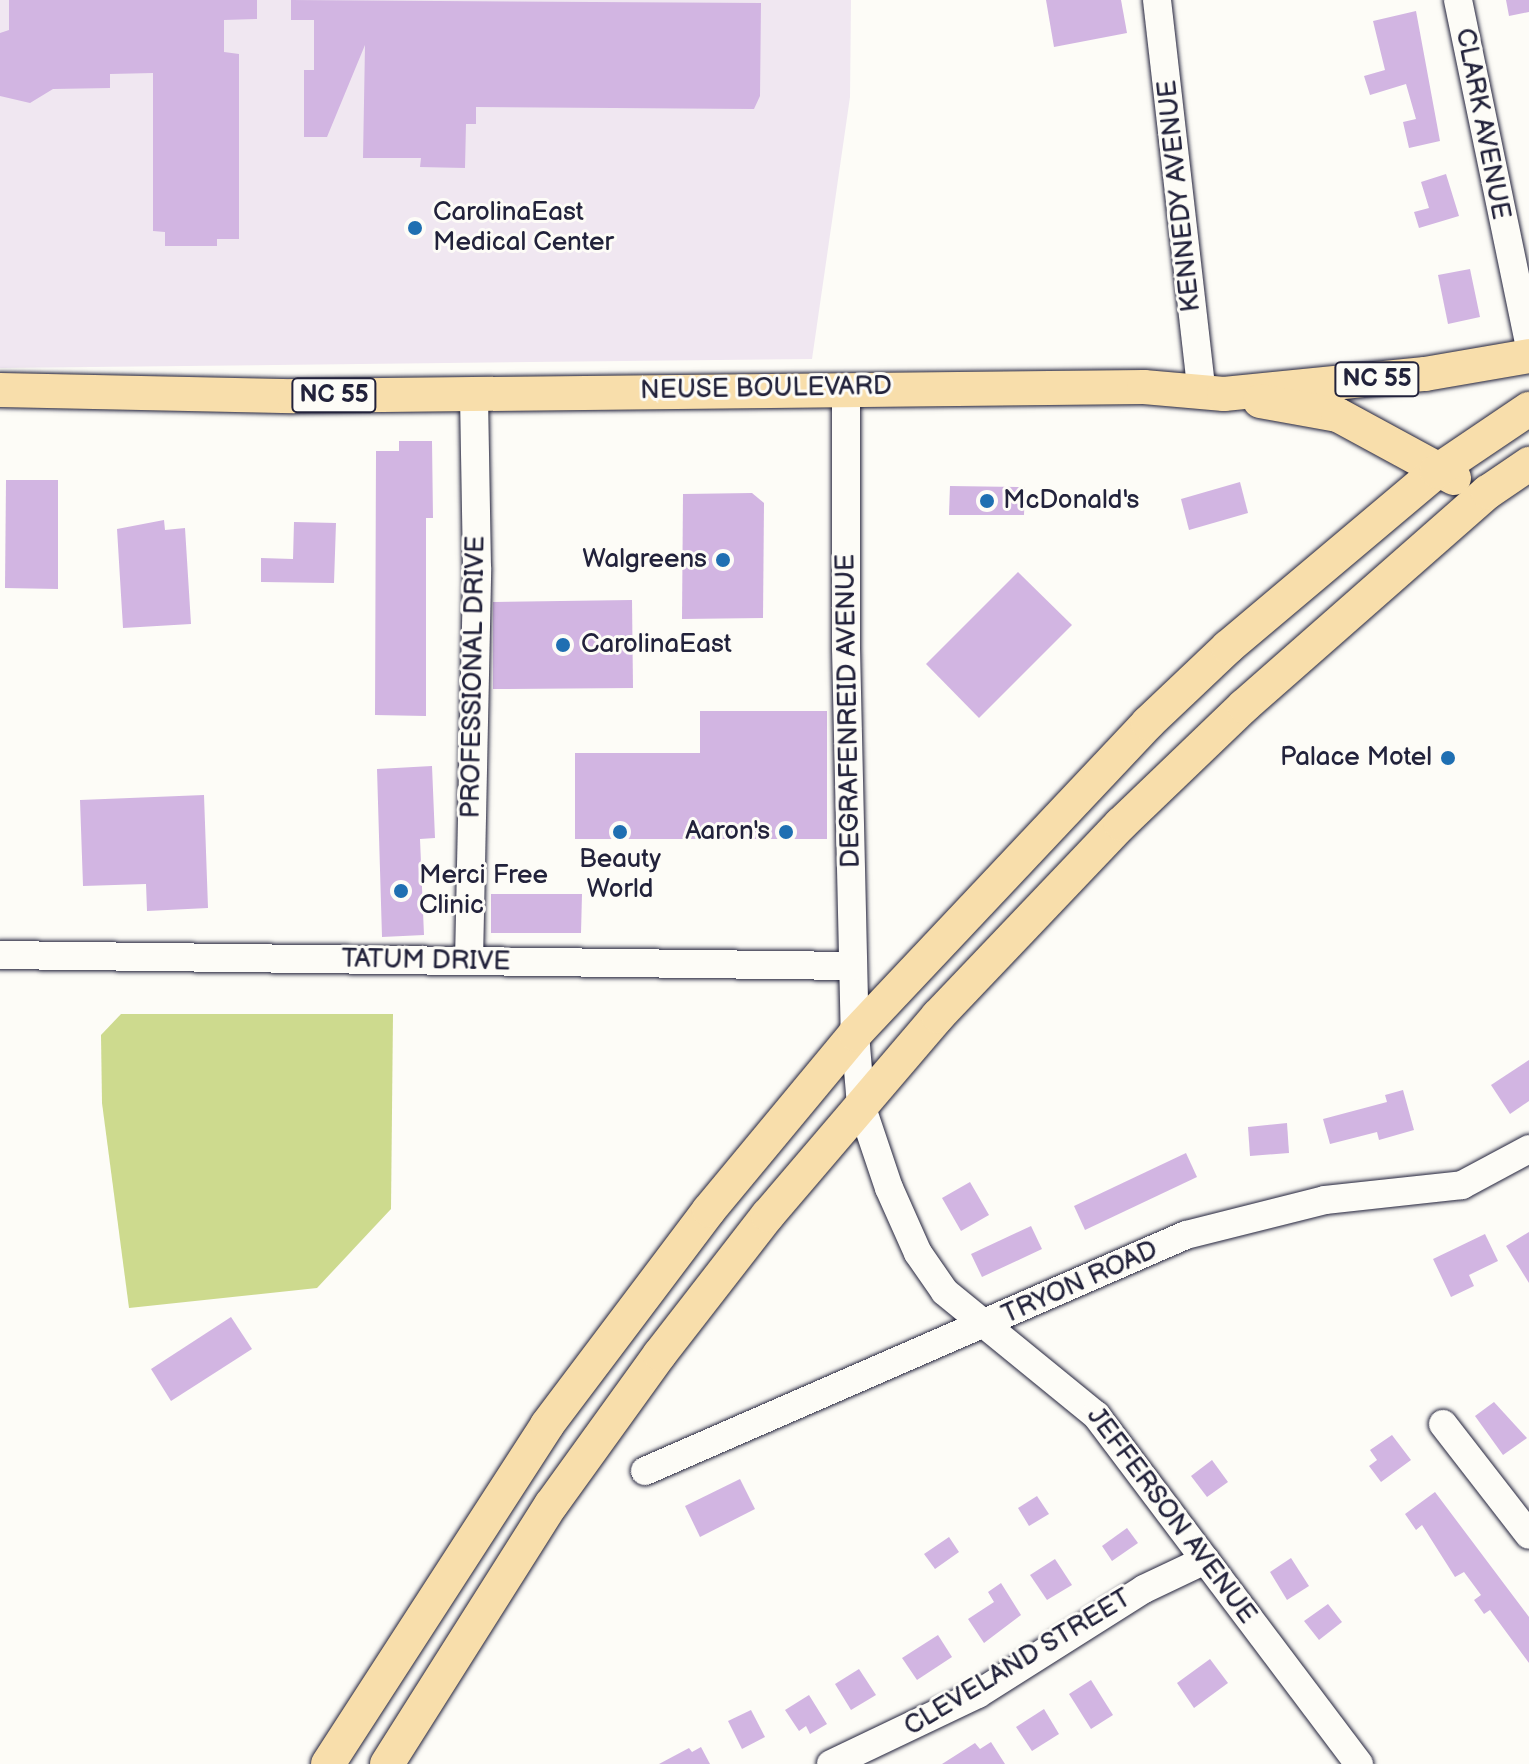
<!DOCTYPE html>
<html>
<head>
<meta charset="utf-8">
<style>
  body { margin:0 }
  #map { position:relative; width:1529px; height:1764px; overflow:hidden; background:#fdfcf7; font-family:"Balsamiq Sans",sans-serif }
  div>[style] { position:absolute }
  .built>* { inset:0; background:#f0e7f1 }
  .green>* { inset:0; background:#cdda8e }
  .building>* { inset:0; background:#d2b5e2 }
  .roads { filter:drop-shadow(0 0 2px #22223b) drop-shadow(0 0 2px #22223b) }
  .minor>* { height:28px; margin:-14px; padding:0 14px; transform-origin:14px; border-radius:14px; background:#fdfcf7 }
  .major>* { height:34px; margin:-17px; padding:0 17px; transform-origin:17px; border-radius:17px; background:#f8deab }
  .dots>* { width:22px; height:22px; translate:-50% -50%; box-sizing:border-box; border:4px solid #fdfcf7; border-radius:50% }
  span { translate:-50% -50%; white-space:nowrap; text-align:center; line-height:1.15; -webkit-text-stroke:6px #fdfcf7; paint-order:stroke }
  .shield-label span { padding:2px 6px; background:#fdfcf7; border:2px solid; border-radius:6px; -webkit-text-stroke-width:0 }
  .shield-label { font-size:24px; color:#22223b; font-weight:700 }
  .street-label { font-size:26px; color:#22223b }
  .poi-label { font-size:26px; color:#22223b }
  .left { translate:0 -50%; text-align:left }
  .right { translate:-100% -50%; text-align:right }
</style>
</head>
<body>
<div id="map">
  <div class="built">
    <div style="clip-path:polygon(0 0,851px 0,850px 97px,812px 359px,0 368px)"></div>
  </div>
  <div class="green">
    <div style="clip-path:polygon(121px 1014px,393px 1014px,391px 1209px,317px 1288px,129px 1308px,102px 1103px,101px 1035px)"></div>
  </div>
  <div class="building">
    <div style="clip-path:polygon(9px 0,257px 0,257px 19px,224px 20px,224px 52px,239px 54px,239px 239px,217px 239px,217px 246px,165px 246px,165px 232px,153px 231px,153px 73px,110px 74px,110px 88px,53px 89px,30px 103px,0 96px,0 33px,9px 30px)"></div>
    <div style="clip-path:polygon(291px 0,761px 3px,760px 96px,754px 109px,476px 107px,476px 124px,466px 124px,465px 168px,420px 167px,421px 158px,363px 158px,365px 45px,327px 137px,304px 137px,304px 70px,314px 70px,314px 20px,291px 20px)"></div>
    <div style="clip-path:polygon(1046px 0,1121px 0,1127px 33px,1054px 47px)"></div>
    <div style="clip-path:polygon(1506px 0,1529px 0,1529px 12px,1509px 16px)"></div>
    <div style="clip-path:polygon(1416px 11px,1440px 141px,1409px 148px,1403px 122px,1416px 119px,1406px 84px,1370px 95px,1364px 76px,1385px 70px,1373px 21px)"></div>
    <div style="clip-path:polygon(1446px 174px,1459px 216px,1419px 228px,1414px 212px,1429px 208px,1421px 182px)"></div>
    <div style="clip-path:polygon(1470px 269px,1480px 317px,1448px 324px,1438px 275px)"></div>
    <div style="clip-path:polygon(399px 441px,432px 441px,433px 518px,426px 518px,426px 716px,375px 715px,376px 451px,399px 451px)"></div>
    <div style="clip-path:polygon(6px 480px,58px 480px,58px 589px,5px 588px)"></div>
    <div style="clip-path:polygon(1240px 482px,1248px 513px,1189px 530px,1181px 499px)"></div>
    <div style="clip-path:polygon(950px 486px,1025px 487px,1024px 515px,949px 515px)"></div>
    <div style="clip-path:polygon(752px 493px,764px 503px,763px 618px,682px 619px,683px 494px)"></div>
    <div style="clip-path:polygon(164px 520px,165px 530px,185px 528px,191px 624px,123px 628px,117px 529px)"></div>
    <div style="clip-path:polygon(294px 522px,336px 523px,334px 583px,261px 582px,261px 558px,293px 559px)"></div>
    <div style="clip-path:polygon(1018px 572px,1072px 625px,979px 718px,926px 664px)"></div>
    <div style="clip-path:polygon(632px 600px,633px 688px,493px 689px,493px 602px)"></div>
    <div style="clip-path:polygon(700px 711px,827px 711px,827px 839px,575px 839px,575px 753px,700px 753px)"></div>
    <div style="clip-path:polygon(432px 766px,435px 838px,420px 839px,424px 935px,382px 937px,377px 769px)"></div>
    <div style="clip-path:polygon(204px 795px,208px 908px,147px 911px,146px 884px,83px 886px,80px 800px)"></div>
    <div style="clip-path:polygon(491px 894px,582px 894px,581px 933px,491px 933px)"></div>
    <div style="clip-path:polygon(1529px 1060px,1529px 1101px,1510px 1114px,1491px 1085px)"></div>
    <div style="clip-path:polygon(1403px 1090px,1414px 1130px,1379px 1140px,1377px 1132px,1330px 1144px,1323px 1119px,1387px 1102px,1385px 1095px)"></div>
    <div style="clip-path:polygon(1287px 1123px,1289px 1153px,1250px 1156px,1248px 1127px)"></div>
    <div style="clip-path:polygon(1186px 1153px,1197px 1177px,1085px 1230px,1074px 1206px)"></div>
    <div style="clip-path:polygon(970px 1182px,989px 1215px,961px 1231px,942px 1198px)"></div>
    <div style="clip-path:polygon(1031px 1226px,1042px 1249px,982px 1277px,971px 1254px)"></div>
    <div style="clip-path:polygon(1529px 1232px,1529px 1283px,1506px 1246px)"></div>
    <div style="clip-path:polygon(1485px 1234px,1498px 1261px,1469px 1275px,1474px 1286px,1451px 1297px,1433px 1259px)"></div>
    <div style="clip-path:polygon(231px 1317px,252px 1349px,171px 1401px,151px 1369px)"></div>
    <div style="clip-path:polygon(1494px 1402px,1527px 1438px,1503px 1455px,1475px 1416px)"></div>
    <div style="clip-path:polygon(1392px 1435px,1411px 1460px,1381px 1482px,1369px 1466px,1377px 1460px,1370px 1450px)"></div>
    <div style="clip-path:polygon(1212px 1460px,1228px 1482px,1207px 1497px,1191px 1476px)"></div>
    <div style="clip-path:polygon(740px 1479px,755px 1509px,700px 1537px,685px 1506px)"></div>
    <div style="clip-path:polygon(1435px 1492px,1529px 1617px,1529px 1663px,1490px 1610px,1484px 1614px,1474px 1600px,1481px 1595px,1464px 1572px,1455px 1577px,1422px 1525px,1416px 1530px,1405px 1514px)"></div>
    <div style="clip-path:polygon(1037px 1496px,1049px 1514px,1029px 1526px,1018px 1508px)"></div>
    <div style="clip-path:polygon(1127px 1528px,1138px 1543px,1112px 1561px,1102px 1546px)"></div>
    <div style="clip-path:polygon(949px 1537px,959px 1552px,935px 1569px,924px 1554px)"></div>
    <div style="clip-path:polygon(1291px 1558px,1309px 1586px,1287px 1600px,1270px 1572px)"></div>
    <div style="clip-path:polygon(1055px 1559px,1072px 1585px,1047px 1600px,1030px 1575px)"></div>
    <div style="clip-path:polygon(1001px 1583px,1021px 1615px,984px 1643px,968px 1619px,994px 1602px,988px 1592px)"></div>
    <div style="clip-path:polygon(1328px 1604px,1342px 1622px,1319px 1640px,1304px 1621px)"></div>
    <div style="clip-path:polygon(938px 1635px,952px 1657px,917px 1680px,902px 1658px)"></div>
    <div style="clip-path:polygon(1210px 1659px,1228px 1683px,1194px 1708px,1177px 1683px)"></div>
    <div style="clip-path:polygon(859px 1669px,876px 1695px,851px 1710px,835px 1684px)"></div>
    <div style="clip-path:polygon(1091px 1680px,1113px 1715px,1091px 1729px,1069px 1694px)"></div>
    <div style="clip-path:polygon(809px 1695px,827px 1724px,810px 1734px,806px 1726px,799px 1731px,785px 1710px)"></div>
    <div style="clip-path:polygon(1044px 1709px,1059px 1734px,1032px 1751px,1016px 1727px)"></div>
    <div style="clip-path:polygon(751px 1710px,765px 1737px,742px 1749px,728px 1721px)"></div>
    <div style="clip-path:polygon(991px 1742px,1005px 1764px,942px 1764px,975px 1743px,980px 1749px)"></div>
    <div style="clip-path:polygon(701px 1747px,710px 1764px,659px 1764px,689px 1748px,692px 1752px)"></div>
  </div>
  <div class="roads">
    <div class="minor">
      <div style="left:1157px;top:0;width:395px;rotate:83.5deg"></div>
      <div style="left:1458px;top:0;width:349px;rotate:78.3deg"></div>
      <div style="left:846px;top:388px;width:260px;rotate:90deg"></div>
      <div style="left:846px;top:648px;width:386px;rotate:88.7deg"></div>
      <div style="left:855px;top:1034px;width:71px;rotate:85.2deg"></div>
      <div style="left:861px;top:1105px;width:88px;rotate:71.4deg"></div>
      <div style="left:889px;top:1188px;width:71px;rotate:66deg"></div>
      <div style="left:918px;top:1253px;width:47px;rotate:55.3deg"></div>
      <div style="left:945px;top:1292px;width:195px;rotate:39.2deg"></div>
      <div style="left:1096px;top:1415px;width:437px;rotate:53deg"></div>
      <div style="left:0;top:955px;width:852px;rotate:0.74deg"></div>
      <div style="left:469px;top:961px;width:393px;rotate:-88.8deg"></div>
      <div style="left:477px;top:568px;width:174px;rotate:-91deg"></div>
      <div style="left:1443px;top:1424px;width:140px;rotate:52.2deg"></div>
      <div style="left:645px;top:1471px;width:590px;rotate:-23.57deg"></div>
      <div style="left:1186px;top:1235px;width:143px;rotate:-14.1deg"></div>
      <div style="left:1325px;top:1200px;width:138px;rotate:-6.2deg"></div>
      <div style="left:1462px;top:1185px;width:76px;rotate:-28.2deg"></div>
      <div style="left:831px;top:1764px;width:163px;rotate:-25.5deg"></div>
      <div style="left:978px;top:1694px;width:196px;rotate:-32.3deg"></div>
      <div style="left:1144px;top:1589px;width:68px;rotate:-25.4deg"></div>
    </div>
    <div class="major">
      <div style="left:0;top:390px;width:294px;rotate:1.2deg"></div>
      <div style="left:294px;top:396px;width:850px;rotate:-0.61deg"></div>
      <div style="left:1144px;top:387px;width:80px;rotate:5deg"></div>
      <div style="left:1224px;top:394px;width:202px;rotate:-5.7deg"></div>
      <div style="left:1425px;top:374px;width:106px;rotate:-9.8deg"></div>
      <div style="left:1260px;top:401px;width:79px;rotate:10.2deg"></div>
      <div style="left:1338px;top:415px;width:132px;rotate:28.5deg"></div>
      <div style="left:328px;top:1764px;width:404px;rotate:-57.1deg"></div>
      <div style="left:547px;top:1425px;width:269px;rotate:-53deg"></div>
      <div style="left:709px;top:1210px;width:229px;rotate:-50.3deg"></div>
      <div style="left:855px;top:1034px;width:427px;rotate:-46.7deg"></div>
      <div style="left:1148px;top:723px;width:110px;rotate:-43.5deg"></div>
      <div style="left:1228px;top:647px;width:273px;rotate:-40.1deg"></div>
      <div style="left:1437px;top:471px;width:111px;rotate:-34deg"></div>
      <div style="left:387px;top:1764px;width:307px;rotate:-57.7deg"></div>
      <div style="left:551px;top:1505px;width:186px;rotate:-54.2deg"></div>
      <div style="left:660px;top:1354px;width:176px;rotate:-52.2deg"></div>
      <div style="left:768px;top:1215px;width:262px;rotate:-49.5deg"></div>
      <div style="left:938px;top:1016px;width:265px;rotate:-46.4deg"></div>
      <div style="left:1121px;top:824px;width:170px;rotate:-43.8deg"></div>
      <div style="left:1244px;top:706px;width:325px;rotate:-41.3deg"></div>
      <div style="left:1488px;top:492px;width:50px;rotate:-34.3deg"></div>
    </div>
  </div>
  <div class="dots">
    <div style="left:415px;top:228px;background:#1f6fb2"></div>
    <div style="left:987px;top:501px;background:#1f6fb2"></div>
    <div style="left:723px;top:560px;background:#1f6fb2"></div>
    <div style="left:563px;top:645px;background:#1f6fb2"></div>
    <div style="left:1448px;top:758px;background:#1f6fb2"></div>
    <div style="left:620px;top:832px;background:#1f6fb2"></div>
    <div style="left:786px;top:832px;background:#1f6fb2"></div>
    <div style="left:401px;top:891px;background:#1f6fb2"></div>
  </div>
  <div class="shield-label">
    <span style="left:1377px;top:379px">NC 55</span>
    <span style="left:334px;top:395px">NC 55</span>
  </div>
  <div class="street-label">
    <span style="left:1482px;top:124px;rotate:79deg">CLARK AVENUE</span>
    <span style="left:1180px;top:196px;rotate:-96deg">KENNEDY AVENUE</span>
    <span style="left:766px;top:389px;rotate:-1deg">NEUSE BOULEVARD</span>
    <span style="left:474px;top:677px;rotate:-89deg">PROFESSIONAL DRIVE</span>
    <span style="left:849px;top:711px;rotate:-91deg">DEGRAFENREID AVENUE</span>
    <span style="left:426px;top:961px;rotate:1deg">TATUM DRIVE</span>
    <span style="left:1080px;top:1283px;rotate:-24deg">TRYON ROAD</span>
    <span style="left:1171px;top:1516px;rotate:53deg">JEFFERSON AVENUE</span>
    <span style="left:1018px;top:1663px;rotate:-31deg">CLEVELAND STREET</span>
  </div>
  <div class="poi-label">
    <span class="left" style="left:433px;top:228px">CarolinaEast<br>Medical Center</span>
    <span class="left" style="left:1003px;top:501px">McDonald's</span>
    <span class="right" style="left:707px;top:560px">Walgreens</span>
    <span class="left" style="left:581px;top:645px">CarolinaEast</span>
    <span class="right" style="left:1432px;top:758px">Palace Motel</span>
    <span class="right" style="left:770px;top:832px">Aaron's</span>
    <span style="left:620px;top:875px">Beauty<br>World</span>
    <span class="left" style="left:419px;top:891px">Merci Free<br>Clinic</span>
  </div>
</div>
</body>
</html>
